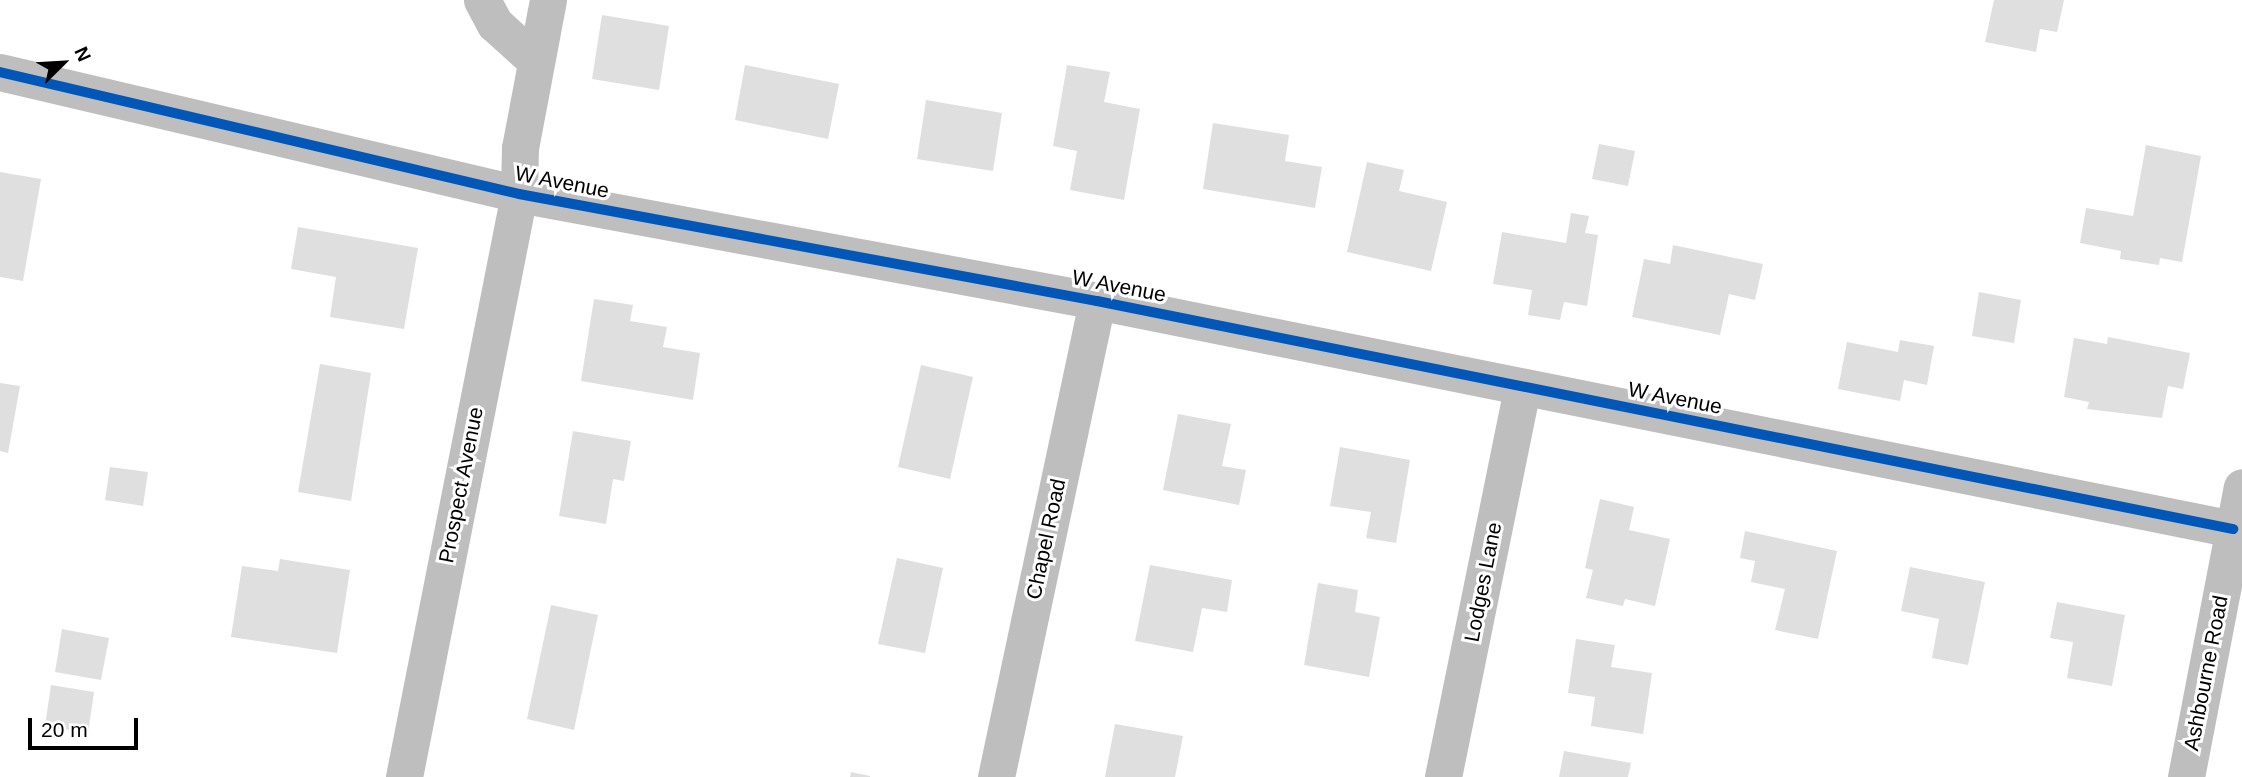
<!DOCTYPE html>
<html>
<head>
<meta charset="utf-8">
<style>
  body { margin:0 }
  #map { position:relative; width:2242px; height:777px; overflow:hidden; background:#fff; font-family:Helvetica,sans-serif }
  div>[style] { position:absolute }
  .building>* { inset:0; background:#dfdfdf }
  .minor>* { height:37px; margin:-18.5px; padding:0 18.5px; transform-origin:18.5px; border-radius:18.5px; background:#bebebe }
  .cycleway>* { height:10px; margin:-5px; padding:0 5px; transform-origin:5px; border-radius:5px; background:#0057b8 }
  span { translate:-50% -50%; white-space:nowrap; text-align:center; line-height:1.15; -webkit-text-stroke:6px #fff; paint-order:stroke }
  .street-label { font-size:21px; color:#000 }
  .north { position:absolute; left:28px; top:28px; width:70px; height:70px; -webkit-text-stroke:5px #fff; paint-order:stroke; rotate:66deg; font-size:19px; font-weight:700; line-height:28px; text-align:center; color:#000 }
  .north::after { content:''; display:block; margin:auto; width:24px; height:32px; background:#000; clip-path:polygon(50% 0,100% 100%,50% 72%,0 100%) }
  .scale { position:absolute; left:28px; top:718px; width:110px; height:32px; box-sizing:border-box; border:4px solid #000; border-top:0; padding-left:9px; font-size:21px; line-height:24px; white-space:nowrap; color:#000; -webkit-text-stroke:5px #fff; paint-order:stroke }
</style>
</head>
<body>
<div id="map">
  <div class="building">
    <div style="clip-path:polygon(1994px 0,2064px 0,2057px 32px,2040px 29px,2036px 52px,1985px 42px)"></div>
    <div style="clip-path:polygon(602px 15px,669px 26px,659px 90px,592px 79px)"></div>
    <div style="clip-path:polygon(745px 65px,839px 84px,828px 139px,735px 120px)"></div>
    <div style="clip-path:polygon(1067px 65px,1110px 72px,1104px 102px,1140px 109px,1124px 200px,1070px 190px,1077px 151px,1053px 146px)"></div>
    <div style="clip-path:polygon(926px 100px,1002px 113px,993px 171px,917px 159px)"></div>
    <div style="clip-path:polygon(1213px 123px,1289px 135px,1285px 161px,1322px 167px,1315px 208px,1203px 189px)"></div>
    <div style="clip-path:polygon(1599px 144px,1635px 151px,1628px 186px,1592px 179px)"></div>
    <div style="clip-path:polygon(2146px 145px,2201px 156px,2182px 262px,2160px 258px,2159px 265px,2120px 259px,2121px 251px,2080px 243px,2086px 208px,2133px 216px)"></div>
    <div style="clip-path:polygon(1367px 162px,1404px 170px,1399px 191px,1447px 202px,1431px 271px,1347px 252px)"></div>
    <div style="clip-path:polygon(0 172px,41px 179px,23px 281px,0 277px)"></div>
    <div style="clip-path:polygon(1571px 213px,1589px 216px,1585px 233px,1598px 235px,1587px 306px,1564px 302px,1560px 320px,1528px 315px,1532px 290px,1493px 284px,1502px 232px,1566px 243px)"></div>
    <div style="clip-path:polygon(298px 227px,418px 248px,404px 329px,330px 317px,336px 277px,291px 269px)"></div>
    <div style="clip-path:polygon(1673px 245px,1763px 264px,1755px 300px,1729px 294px,1720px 335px,1632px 317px,1644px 259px,1670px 264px)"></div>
    <div style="clip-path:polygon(1979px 292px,2021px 300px,2014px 343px,1972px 336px)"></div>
    <div style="clip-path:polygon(594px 299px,633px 305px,630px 321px,667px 327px,663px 347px,700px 353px,693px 400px,581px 381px)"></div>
    <div style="clip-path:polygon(2108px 337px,2190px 353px,2183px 389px,2168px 386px,2162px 418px,2087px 409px,2089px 402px,2064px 397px,2074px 338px,2107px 344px)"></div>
    <div style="clip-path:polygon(1900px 340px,1934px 346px,1927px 385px,1904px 380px,1900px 401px,1838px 389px,1847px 342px,1898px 352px)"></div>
    <div style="clip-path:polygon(320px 364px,371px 373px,351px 501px,298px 492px)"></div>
    <div style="clip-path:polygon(921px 365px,973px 377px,950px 479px,898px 467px)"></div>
    <div style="clip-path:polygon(0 383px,20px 386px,8px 453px,0 451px)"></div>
    <div style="clip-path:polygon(1178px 414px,1231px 424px,1222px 466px,1246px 470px,1239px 505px,1163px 490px)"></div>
    <div style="clip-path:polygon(573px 431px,631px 441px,624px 481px,613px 479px,606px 524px,559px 516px)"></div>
    <div style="clip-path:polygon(1340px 447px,1410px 460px,1396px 543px,1366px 538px,1371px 512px,1330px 506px)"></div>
    <div style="clip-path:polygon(110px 467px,148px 472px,143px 506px,105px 500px)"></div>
    <div style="clip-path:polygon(1600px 499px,1634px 507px,1629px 530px,1670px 539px,1655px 606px,1625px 599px,1623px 606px,1586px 598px,1593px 570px,1585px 568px)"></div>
    <div style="clip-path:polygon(1745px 531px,1837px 551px,1818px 639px,1775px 630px,1785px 589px,1751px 582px,1755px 561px,1740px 558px)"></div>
    <div style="clip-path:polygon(897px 558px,943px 568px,925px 653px,878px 644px)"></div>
    <div style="clip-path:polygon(280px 559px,350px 570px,337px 653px,231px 637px,242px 566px,278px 571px)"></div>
    <div style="clip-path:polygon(1150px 565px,1232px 580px,1227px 612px,1202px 608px,1193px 652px,1135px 641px)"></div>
    <div style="clip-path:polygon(1910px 567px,1985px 582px,1968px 665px,1932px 658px,1939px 619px,1901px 611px)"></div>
    <div style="clip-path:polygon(1318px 583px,1358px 590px,1355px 612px,1380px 617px,1369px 677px,1304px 665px)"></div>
    <div style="clip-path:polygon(2057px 602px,2125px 615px,2112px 686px,2067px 678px,2073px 642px,2050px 638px)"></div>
    <div style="clip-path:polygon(551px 605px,598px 615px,574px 730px,527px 719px)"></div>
    <div style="clip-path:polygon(62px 629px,109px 638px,101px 680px,55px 672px)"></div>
    <div style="clip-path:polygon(1576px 639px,1615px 645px,1611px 667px,1652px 673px,1643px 734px,1591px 726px,1595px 697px,1568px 693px)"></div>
    <div style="clip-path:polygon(51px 685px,94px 692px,88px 733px,45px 726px)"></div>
    <div style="clip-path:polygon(1115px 724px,1183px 736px,1175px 777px,1105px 777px)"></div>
    <div style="clip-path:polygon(1564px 751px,1631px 763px,1628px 777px,1559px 777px)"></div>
    <div style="clip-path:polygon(851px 772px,870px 776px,870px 777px,850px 777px)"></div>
  </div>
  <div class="minor">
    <div style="left:482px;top:0;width:27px;rotate:62deg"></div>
    <div style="left:495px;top:24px;width:55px;rotate:42.1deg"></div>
    <div style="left:0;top:72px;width:533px;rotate:13.23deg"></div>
    <div style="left:519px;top:194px;width:588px;rotate:10.49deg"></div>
    <div style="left:1097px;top:301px;width:1159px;rotate:11.35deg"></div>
    <div style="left:404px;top:777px;width:594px;rotate:-78.84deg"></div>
    <div style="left:519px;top:194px;width:46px;rotate:-88.8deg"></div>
    <div style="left:520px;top:148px;width:151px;rotate:-79.3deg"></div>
    <div style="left:996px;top:777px;width:487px;rotate:-78deg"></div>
    <div style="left:1443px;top:777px;width:398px;rotate:-78.5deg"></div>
    <div style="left:2186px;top:777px;width:295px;rotate:-79.1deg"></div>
  </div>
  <div class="cycleway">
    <div style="left:0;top:72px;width:533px;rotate:13.23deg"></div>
    <div style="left:519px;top:194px;width:588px;rotate:10.49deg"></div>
    <div style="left:1097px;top:301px;width:1159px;rotate:11.35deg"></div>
  </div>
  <div class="street-label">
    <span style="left:562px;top:182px;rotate:11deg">W Avenue</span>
    <span style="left:1119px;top:286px;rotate:11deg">W Avenue</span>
    <span style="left:1675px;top:398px;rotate:11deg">W Avenue</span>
    <span style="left:461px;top:485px;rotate:-79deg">Prospect Avenue</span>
    <span style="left:1046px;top:539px;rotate:-78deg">Chapel Road</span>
    <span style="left:1483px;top:582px;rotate:-79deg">Lodges Lane</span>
    <span style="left:2206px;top:673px;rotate:-79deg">Ashbourne Road</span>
  </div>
  <div class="north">N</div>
  <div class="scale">20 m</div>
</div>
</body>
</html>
